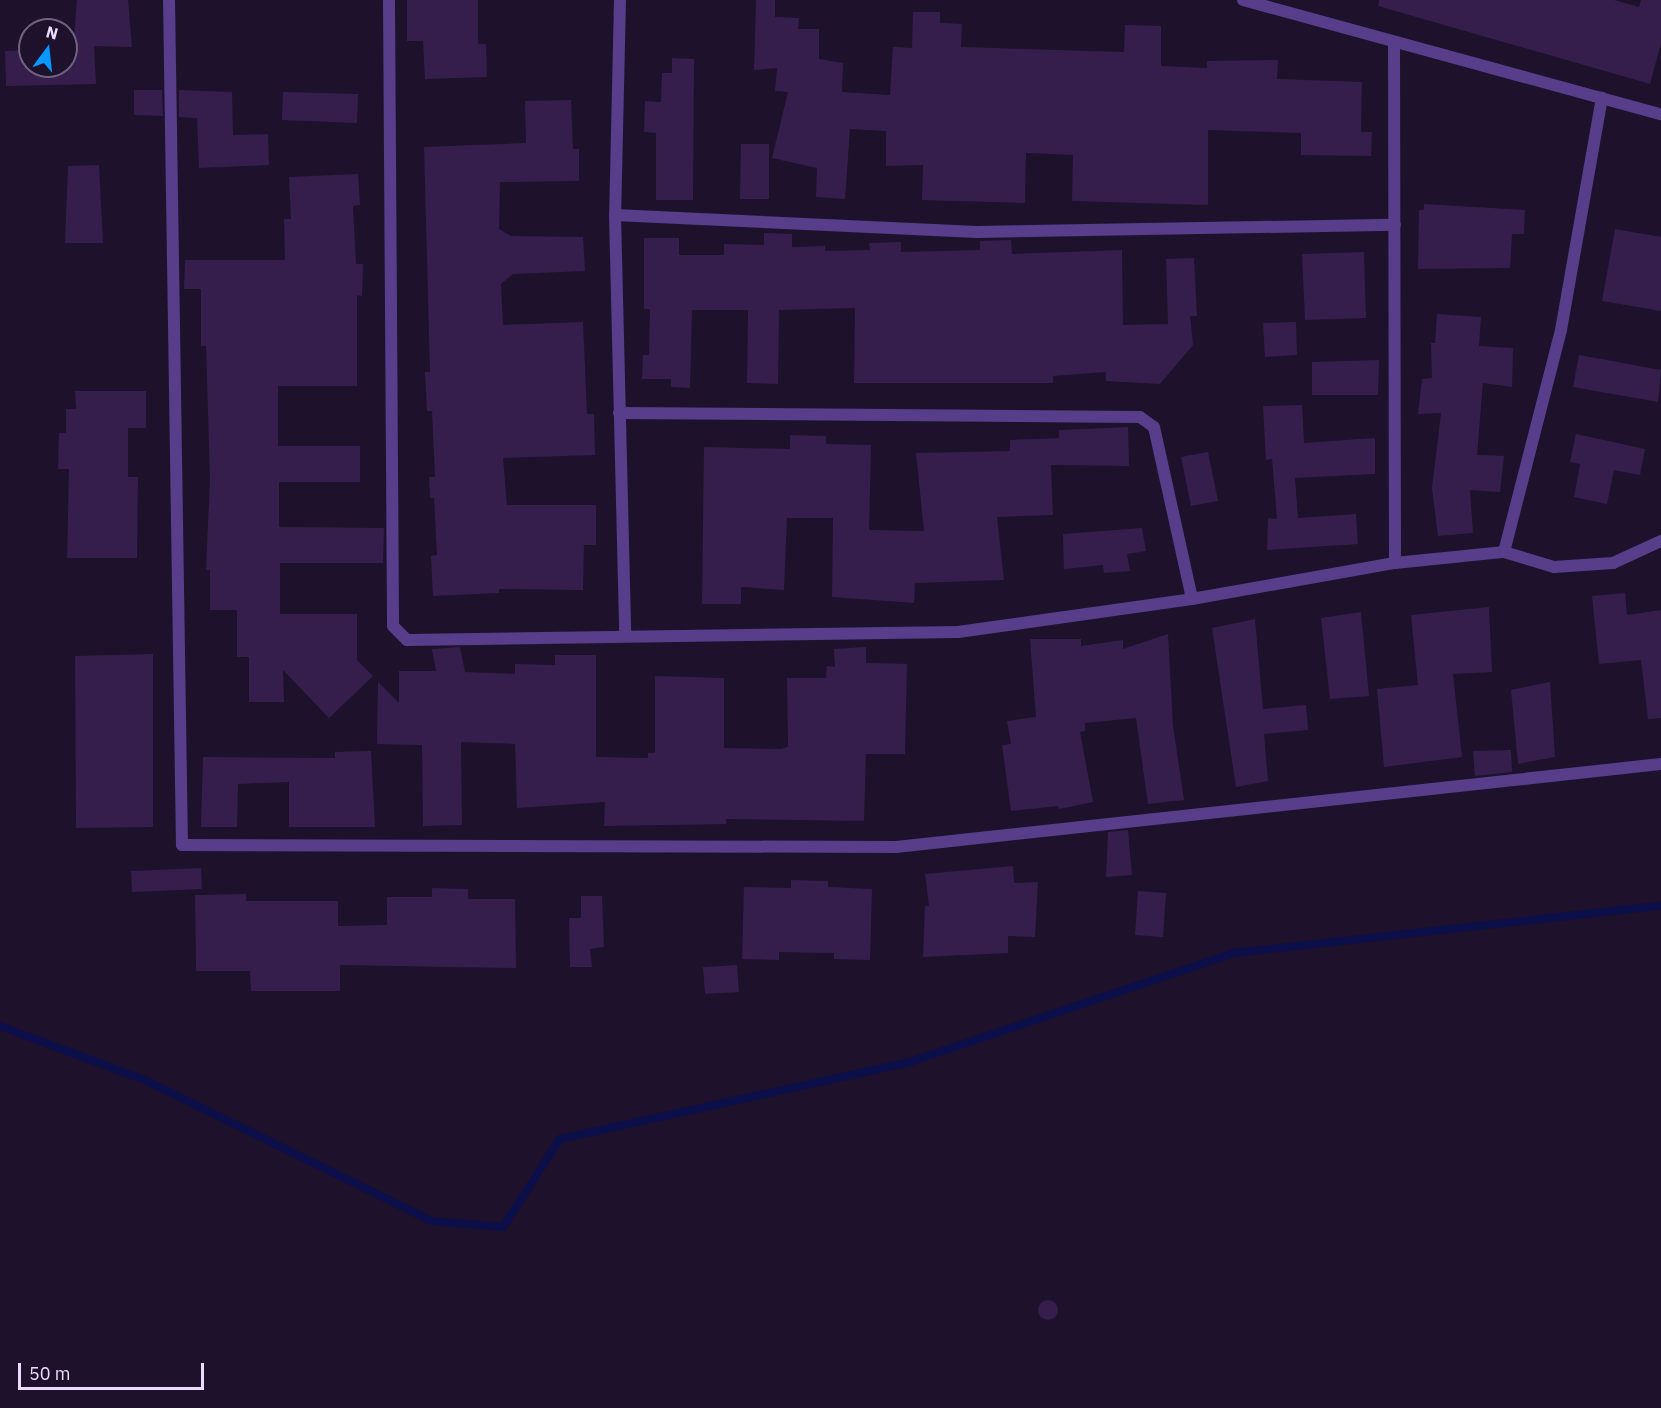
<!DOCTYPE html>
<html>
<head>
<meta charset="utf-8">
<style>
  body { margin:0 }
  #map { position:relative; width:1661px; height:1408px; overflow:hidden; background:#1e112b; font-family:"IBM Plex Sans",sans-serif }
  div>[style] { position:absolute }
  .stream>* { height:8px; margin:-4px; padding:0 4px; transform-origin:4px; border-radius:4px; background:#0c0f4a }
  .building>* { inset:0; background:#361e4c }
  .round { border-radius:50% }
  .street>* { height:12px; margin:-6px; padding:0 6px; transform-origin:6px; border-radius:6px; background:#583d8a }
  span { translate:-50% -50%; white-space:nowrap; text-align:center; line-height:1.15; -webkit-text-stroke:4.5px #1e112b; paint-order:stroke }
  .north { position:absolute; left:18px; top:18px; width:60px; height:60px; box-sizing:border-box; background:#1e112b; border:2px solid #706280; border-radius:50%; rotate:15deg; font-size:16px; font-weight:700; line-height:24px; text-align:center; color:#ebdcff }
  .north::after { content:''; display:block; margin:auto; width:21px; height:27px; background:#0a97fc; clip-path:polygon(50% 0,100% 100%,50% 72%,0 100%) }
  .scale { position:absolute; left:18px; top:1363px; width:186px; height:27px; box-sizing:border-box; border:3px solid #ebdcff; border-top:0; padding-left:8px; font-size:18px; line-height:21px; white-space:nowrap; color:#ebdcff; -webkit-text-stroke:4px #1e112b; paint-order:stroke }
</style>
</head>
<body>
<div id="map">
  <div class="stream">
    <div style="left:0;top:1026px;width:157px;rotate:20.5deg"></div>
    <div style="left:147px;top:1081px;width:317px;rotate:26.2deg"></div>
    <div style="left:431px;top:1221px;width:72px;rotate:4.8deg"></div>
    <div style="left:503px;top:1227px;width:105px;rotate:-57.1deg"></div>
    <div style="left:560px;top:1139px;width:355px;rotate:-12.4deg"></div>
    <div style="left:907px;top:1063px;width:344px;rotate:-18.6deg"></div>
    <div style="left:1233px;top:953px;width:431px;rotate:-6.3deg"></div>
  </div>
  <div class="building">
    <div style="clip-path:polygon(77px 0,128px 0,132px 47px,94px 46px,96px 84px,6px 86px,5px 51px,30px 50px,30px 66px,66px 66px,66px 49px,73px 49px)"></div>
    <div style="clip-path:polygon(407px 0,478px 0,478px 44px,486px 44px,487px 77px,425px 79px,423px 41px,407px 41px)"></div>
    <div style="clip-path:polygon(756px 0,775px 0,775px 17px,799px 18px,798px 29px,819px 29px,819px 59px,843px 63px,842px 92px,890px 95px,893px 47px,912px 48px,913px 12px,940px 12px,940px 23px,962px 24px,961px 47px,1124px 52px,1125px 25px,1161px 26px,1161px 66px,1207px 68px,1207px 61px,1278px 60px,1277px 79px,1362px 82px,1361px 132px,1372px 132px,1371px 156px,1301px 155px,1301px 133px,1208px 130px,1208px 205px,1072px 201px,1073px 155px,1026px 153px,1025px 203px,922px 200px,923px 165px,886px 166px,886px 131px,850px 129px,845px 199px,816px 197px,817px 168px,772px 158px,788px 92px,775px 91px,777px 68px,754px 70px)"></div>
    <div style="clip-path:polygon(1379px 0,1614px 0,1639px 7px,1641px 0,1661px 0,1661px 43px,1650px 84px,1378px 6px)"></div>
    <div style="clip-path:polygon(672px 58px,694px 59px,693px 200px,656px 200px,656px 133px,644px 132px,645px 101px,661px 102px,662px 73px,672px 73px)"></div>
    <div style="clip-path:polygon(134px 90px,162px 90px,163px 116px,134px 115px)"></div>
    <div style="clip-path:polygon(179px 90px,232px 92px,233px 135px,268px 134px,269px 165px,199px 168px,197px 118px,179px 117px)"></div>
    <div style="clip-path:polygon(283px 92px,358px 94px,357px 123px,282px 120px)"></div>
    <div style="clip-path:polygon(571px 100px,573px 149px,579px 149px,579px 181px,500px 182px,499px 229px,511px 236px,583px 237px,585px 271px,513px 274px,501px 284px,503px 325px,583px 322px,587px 414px,594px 414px,595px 455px,503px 458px,507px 505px,596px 505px,596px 545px,584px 545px,583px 590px,499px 589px,499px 593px,433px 596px,431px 556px,437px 555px,434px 498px,430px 498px,429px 477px,435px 477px,432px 411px,427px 411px,425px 372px,430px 372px,424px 147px,526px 143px,525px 101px)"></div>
    <div style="clip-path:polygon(741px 144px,769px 144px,769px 199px,740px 199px)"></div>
    <div style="clip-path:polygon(99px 165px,103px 243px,65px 243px,68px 166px)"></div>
    <div style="clip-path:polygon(358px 174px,360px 205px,353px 206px,356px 264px,363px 264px,362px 296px,357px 295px,357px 386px,278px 386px,278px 446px,360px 446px,360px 482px,279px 482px,279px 527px,384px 528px,383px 563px,280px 563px,280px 614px,357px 614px,357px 660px,373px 676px,329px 718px,283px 670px,284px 702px,249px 702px,249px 657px,237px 657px,237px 610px,210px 610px,210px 570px,206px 570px,210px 479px,206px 346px,201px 346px,201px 289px,184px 289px,185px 260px,285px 260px,284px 219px,291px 219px,289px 177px)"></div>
    <div style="clip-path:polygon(1424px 204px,1525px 210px,1524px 234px,1512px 234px,1510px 268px,1418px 269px,1419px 210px,1424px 210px)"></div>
    <div style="clip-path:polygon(1615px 229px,1661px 237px,1661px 311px,1602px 301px)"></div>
    <div style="clip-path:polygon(764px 233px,792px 234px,792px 247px,825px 246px,825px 251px,870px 250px,869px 243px,901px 242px,901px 252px,980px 250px,980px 241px,1011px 240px,1012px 254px,1122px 250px,1123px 325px,1168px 324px,1166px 259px,1194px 258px,1197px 316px,1190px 316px,1193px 345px,1160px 384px,1106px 381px,1106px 372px,1053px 376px,1053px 383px,854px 383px,855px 308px,779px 310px,778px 384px,747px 383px,748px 310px,692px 310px,690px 388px,671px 387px,671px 379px,642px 379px,643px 355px,649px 355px,650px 309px,644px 309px,644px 238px,679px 238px,679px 255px,724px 255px,724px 244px,764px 245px)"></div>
    <div style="clip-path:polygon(1364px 252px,1366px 318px,1305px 320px,1302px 254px)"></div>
    <div style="clip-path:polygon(1437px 314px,1481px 317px,1479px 346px,1513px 348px,1512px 387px,1483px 383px,1477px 455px,1504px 456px,1500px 492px,1470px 490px,1473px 533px,1438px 536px,1432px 488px,1441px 413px,1418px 414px,1422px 379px,1432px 378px,1431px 343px,1435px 343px)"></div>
    <div style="clip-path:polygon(1296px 322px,1297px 355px,1265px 357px,1263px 323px)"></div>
    <div style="clip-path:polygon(1579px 355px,1661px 370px,1658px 402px,1573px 387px)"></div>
    <div style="clip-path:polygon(1379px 360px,1378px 395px,1312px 395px,1312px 362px)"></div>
    <div style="clip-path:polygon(75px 391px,146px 391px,146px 428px,128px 428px,128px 477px,138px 477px,137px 558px,67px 558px,69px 469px,58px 469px,59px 433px,66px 433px,66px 409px,76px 409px)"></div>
    <div style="clip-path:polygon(1302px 405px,1304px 443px,1375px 438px,1375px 474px,1295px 478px,1298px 518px,1356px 514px,1358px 544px,1267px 550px,1268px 518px,1277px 519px,1272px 459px,1266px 460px,1263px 406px)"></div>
    <div style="clip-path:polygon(1128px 427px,1129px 466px,1051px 465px,1053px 515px,997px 517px,1004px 580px,915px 583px,914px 603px,832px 597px,833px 518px,787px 518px,784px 590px,741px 587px,741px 604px,702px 604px,704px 447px,790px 449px,790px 435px,826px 436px,826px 444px,871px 445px,869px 530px,924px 531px,916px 453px,1010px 451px,1010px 440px,1059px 438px,1059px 430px)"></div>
    <div style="clip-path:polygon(1576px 434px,1645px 449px,1640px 475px,1614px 470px,1607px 504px,1574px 497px,1580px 464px,1570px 462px)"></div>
    <div style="clip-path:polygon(1208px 452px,1218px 501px,1191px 506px,1181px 457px)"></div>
    <div style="clip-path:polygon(1142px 528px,1146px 551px,1127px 554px,1130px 571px,1104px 573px,1103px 565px,1064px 569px,1063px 534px)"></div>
    <div style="clip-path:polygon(1625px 593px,1627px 615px,1661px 610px,1661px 718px,1648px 719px,1641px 660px,1599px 664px,1592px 596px)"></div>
    <div style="clip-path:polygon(1489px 607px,1492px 672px,1453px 674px,1462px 757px,1384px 767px,1377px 689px,1418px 685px,1411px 615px)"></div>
    <div style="clip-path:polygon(1361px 612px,1369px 696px,1330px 699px,1321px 618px)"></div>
    <div style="clip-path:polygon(1255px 619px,1263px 709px,1306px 705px,1308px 730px,1264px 734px,1268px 781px,1236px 787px,1212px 628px)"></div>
    <div style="clip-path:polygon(1168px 634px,1173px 726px,1184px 800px,1148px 804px,1136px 718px,1085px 723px,1085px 731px,1080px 732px,1093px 802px,1059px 809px,1058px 806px,1011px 811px,1002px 745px,1011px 744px,1007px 721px,1036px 717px,1030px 639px,1081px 639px,1081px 646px,1123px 640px,1123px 649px)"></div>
    <div style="clip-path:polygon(460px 647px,465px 672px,515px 674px,515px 664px,555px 665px,555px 655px,596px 655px,596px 757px,648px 758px,648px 753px,655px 753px,655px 676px,724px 678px,724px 748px,781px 749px,788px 747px,787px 678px,826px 678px,827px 666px,835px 667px,834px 649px,866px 647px,866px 663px,907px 664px,905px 754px,866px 754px,864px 821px,726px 819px,726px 824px,604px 826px,605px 802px,517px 808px,515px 744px,461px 742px,462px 825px,423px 826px,422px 745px,377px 744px,378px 682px,399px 703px,399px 671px,436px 671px,432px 649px)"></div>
    <div style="clip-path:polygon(153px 654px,153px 827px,76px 828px,75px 656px)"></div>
    <div style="clip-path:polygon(1550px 682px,1555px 757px,1518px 764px,1511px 690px)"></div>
    <div style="clip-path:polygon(1511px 750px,1512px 772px,1475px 776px,1473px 751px)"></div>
    <div style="clip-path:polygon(371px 751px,375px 827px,289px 827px,289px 782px,238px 784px,237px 827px,201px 827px,203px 757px,335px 758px,335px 752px)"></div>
    <div style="clip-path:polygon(1128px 830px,1132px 875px,1106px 877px,1108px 832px)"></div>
    <div style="clip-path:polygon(1013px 866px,1014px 883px,1038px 882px,1035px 937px,1008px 936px,1008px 953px,923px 957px,925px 906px,929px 906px,925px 874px)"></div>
    <div style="clip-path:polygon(201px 868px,202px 889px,132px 892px,131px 871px)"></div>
    <div style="clip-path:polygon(791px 880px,828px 881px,828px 887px,872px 889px,870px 960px,834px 959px,834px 953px,779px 952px,779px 960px,742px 959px,744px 887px,791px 888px)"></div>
    <div style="clip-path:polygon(432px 888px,468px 889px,468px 899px,515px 899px,516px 968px,340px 965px,340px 991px,251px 991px,250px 971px,196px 971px,195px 895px,246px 894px,246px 901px,338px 901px,338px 926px,387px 925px,387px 897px,432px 897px)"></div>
    <div style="clip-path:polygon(1138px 891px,1166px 893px,1163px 937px,1135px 935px)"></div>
    <div style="clip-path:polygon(581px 896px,602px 896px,604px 947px,590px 949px,592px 967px,570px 967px,569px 918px,581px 918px)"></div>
    <div style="clip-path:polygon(737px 965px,739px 992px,705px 994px,703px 967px)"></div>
    <div class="round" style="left:1038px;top:1300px;width:20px;height:20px"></div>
  </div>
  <div class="street">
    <div style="left:169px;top:0;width:845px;rotate:89.12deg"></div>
    <div style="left:182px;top:845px;width:714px;rotate:0.16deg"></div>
    <div style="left:896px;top:847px;width:769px;rotate:-6.19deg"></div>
    <div style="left:389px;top:0;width:626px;rotate:89.63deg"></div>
    <div style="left:393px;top:626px;width:20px;rotate:45deg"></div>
    <div style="left:407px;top:640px;width:551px;rotate:-0.83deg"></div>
    <div style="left:958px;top:632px;width:236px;rotate:-8deg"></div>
    <div style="left:1192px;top:599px;width:206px;rotate:-10.1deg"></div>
    <div style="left:1395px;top:563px;width:110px;rotate:-5.8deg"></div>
    <div style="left:1504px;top:552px;width:229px;rotate:-75.6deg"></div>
    <div style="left:1561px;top:330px;width:236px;rotate:-80deg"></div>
    <div style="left:620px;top:0;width:215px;rotate:91.3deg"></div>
    <div style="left:615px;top:215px;width:421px;rotate:88.6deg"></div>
    <div style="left:1243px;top:0;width:433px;rotate:15.3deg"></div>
    <div style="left:1394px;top:42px;width:521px;rotate:89.89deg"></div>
    <div style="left:615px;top:215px;width:362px;rotate:2.7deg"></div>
    <div style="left:977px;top:232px;width:418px;rotate:-1deg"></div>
    <div style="left:619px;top:413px;width:521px;rotate:0.44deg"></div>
    <div style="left:1140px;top:417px;width:17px;rotate:36deg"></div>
    <div style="left:1154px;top:427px;width:176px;rotate:77.5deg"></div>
    <div style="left:1504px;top:552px;width:52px;rotate:16.7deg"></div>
    <div style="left:1554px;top:567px;width:59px;rotate:-3.9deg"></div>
    <div style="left:1613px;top:563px;width:53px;rotate:-24.6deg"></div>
  </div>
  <div class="north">N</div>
  <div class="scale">50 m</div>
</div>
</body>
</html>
